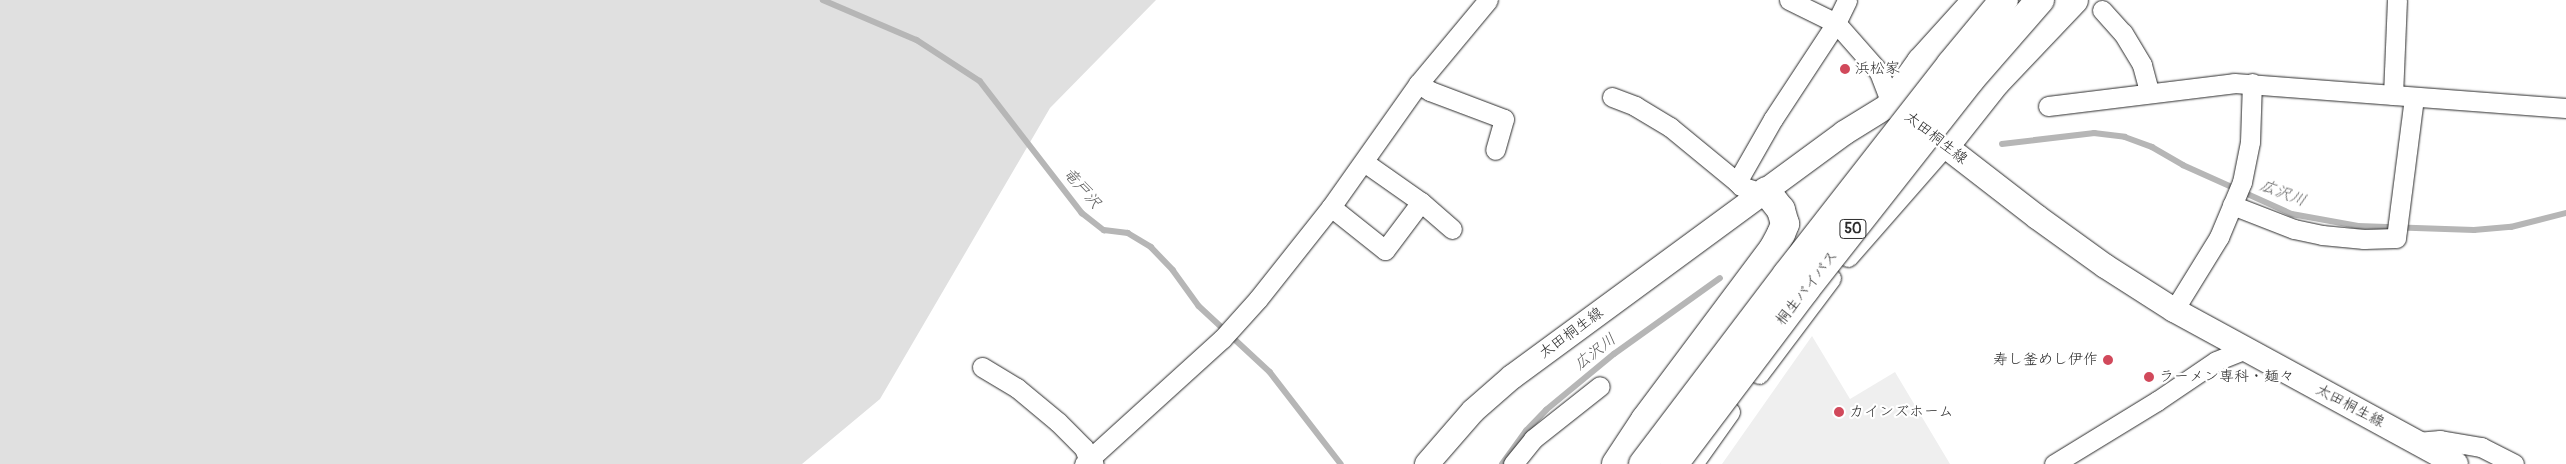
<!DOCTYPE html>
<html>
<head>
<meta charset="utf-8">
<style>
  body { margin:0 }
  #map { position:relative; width:2566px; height:464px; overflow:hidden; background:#fff; font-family:Pangolin,"Klee One",sans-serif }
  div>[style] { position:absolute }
  .built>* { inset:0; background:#efefef }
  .green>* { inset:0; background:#e0e0e0 }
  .stream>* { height:5.5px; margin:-2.75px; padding:0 2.75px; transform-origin:2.75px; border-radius:2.75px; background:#b6b6b6 }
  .roads { filter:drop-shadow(0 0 1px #2b2b2b) drop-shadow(0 0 1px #2b2b2b) }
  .minor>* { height:19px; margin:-9.5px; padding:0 9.5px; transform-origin:9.5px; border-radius:9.5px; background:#fff }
  .major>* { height:24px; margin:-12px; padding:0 12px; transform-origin:12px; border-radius:12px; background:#fff }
  .highway>* { height:28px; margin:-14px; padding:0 14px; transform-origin:14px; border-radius:14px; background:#fff }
  .bridges { filter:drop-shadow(0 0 1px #2b2b2b) drop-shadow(0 0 1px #2b2b2b) }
  .highway-bridge>* { height:28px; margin:-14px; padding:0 14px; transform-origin:14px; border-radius:14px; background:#fff }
  .dots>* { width:14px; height:14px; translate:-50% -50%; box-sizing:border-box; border:2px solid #fff; border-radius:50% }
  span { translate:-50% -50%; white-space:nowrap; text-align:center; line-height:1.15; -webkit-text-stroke:4.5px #fff; paint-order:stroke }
  .shield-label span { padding:1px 4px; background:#fff; border:1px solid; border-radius:4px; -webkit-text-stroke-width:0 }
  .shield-label { font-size:14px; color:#2b2b2b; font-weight:700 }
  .poi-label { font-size:15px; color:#2b2b2b }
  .left { translate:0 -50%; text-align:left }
  .right { translate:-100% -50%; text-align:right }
  .street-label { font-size:15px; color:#2b2b2b }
  .water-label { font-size:16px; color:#5c5c5c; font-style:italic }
</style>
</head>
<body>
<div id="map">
  <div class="built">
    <div style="clip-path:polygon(1812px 336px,1850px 399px,1895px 372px,1950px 464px,1722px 464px)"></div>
  </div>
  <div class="green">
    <div style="clip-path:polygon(0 0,1156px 0,1050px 108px,880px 399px,802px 464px,0 464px)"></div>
  </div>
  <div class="stream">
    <div style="left:823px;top:0;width:102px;rotate:23.1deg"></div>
    <div style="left:917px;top:40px;width:75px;rotate:33.1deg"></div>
    <div style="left:980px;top:81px;width:167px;rotate:52.3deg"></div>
    <div style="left:1082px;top:213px;width:28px;rotate:38deg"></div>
    <div style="left:1104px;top:230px;width:24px;rotate:7deg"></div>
    <div style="left:1128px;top:233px;width:27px;rotate:31deg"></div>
    <div style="left:1151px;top:247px;width:32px;rotate:46deg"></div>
    <div style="left:1173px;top:270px;width:44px;rotate:54.2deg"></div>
    <div style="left:1199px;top:306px;width:97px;rotate:42.9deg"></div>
    <div style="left:1270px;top:372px;width:116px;rotate:52.3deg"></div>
    <div style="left:2002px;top:144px;width:93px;rotate:-6.8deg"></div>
    <div style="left:2094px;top:133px;width:31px;rotate:7deg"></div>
    <div style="left:2125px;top:137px;width:29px;rotate:20deg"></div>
    <div style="left:2152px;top:147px;width:36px;rotate:30deg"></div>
    <div style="left:2183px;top:165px;width:120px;rotate:24.2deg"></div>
    <div style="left:2292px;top:214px;width:67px;rotate:10.3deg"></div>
    <div style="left:2358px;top:226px;width:116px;rotate:2deg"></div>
    <div style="left:2474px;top:230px;width:37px;rotate:-5deg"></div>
    <div style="left:2511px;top:227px;width:57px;rotate:-14.3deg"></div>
    <div style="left:1502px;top:464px;width:41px;rotate:-54deg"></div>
    <div style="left:1526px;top:431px;width:29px;rotate:-46deg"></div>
    <div style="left:1546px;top:410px;width:88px;rotate:-39.5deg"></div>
    <div style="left:1614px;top:354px;width:130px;rotate:-35.6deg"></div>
  </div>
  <div class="roads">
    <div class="minor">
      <div style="left:1789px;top:0;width:52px;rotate:26.1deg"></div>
      <div style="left:1836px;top:23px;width:65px;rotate:48.7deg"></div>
      <div style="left:1879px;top:72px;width:34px;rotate:69deg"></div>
      <div style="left:2102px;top:10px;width:31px;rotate:48deg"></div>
      <div style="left:2123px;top:33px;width:37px;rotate:59deg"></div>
      <div style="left:2142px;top:65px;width:28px;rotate:75deg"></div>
      <div style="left:1418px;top:84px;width:14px;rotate:30deg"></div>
      <div style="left:1430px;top:91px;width:79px;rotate:20.7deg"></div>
      <div style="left:1504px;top:119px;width:32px;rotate:106deg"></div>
      <div style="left:2393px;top:95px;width:95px;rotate:-87.6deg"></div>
      <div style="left:1612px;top:97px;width:25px;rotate:21deg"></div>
      <div style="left:1635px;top:106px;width:41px;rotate:31deg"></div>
      <div style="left:1670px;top:127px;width:87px;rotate:39.4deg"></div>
      <div style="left:2048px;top:106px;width:187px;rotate:-7deg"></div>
      <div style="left:2234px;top:83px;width:333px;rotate:4.3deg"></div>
      <div style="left:1364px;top:162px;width:70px;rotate:35.1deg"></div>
      <div style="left:1421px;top:202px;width:41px;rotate:41.1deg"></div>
      <div style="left:1766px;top:191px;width:10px;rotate:180deg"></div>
      <div style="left:1756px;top:191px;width:16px;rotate:-162deg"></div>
      <div style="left:1741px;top:186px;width:6px;rotate:-135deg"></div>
      <div style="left:1737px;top:182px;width:73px;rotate:-60.3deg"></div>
      <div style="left:1773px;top:119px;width:115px;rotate:-56.7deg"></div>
      <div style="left:1836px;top:23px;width:25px;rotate:-64deg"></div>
      <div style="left:2232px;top:205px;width:66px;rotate:21.2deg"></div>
      <div style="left:2294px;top:229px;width:29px;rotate:12deg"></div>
      <div style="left:2322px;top:235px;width:42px;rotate:5.4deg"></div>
      <div style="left:2364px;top:239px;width:32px;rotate:-2deg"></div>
      <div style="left:2396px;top:238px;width:142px;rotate:-82.7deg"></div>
      <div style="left:1331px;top:207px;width:69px;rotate:38.5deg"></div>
      <div style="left:1385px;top:250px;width:60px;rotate:-53.1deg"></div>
      <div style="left:1848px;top:257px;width:149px;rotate:-48.8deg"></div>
      <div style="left:2174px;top:310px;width:86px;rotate:-58.3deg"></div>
      <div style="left:2219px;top:237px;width:60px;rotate:-67.3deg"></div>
      <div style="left:2242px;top:182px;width:41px;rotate:-78.7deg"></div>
      <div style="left:2250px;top:142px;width:59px;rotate:-88.1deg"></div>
      <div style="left:982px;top:367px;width:41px;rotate:31deg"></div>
      <div style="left:1017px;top:388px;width:53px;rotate:39.7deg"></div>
      <div style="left:1058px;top:422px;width:37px;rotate:45deg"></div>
      <div style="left:1084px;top:448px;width:15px;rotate:70deg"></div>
      <div style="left:1089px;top:462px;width:5px;rotate:22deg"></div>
      <div style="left:1759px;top:374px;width:120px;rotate:-53.1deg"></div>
      <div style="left:2417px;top:442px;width:23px;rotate:-5deg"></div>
      <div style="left:2440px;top:440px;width:42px;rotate:9.7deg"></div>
      <div style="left:2481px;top:447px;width:37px;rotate:27deg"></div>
      <div style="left:1084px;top:464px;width:186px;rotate:-42.2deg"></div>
      <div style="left:1222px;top:339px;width:54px;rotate:-48deg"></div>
      <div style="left:1258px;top:299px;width:117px;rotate:-51.6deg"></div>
      <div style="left:1331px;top:207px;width:151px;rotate:-54.7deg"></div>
      <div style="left:1418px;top:84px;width:109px;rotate:-50.2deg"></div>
      <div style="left:1513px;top:464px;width:32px;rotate:-51deg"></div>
      <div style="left:1533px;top:439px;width:85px;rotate:-38.3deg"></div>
      <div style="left:1693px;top:464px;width:64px;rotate:-54.6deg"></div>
      <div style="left:2054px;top:464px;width:121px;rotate:-31.5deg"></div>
      <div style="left:2157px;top:401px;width:71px;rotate:-34.1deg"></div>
      <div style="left:2216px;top:361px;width:31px;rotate:-22deg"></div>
    </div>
    <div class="major">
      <div style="left:1427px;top:464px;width:70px;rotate:-49deg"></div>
      <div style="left:1473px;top:411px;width:52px;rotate:-41.1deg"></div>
      <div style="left:1512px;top:377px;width:412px;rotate:-36.3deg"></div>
      <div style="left:1844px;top:133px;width:55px;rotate:-31.7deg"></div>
      <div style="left:1891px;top:104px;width:185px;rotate:37.7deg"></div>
      <div style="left:2037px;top:217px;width:84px;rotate:35.8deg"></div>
      <div style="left:2105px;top:266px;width:82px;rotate:32.5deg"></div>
      <div style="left:2174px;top:310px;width:321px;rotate:28.6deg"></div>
    </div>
    <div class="highway">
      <div style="left:1891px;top:104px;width:52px;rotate:-54.5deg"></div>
      <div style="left:1921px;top:62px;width:84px;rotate:-47.9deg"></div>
      <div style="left:1946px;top:145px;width:80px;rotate:-51.6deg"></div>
      <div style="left:1996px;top:82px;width:113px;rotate:-46.4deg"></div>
      <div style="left:1616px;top:464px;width:53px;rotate:-56.6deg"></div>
      <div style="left:1645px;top:420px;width:214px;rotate:-53.2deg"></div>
      <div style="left:1773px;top:249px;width:17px;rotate:-62deg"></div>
      <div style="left:1781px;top:234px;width:11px;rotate:-68deg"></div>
      <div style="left:1785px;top:224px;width:15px;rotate:-106deg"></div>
      <div style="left:1781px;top:210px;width:24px;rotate:-128deg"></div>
    </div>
  </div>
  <div class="bridges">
    <div class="highway-bridge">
      <div style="left:1643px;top:464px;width:238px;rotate:-52.8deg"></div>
      <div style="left:1787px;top:274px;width:266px;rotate:-52deg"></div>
      <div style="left:1951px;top:64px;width:83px;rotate:-50.4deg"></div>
      <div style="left:1674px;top:464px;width:218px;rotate:-53deg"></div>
      <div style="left:1805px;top:290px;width:268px;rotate:-51.8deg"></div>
      <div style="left:1971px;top:79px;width:105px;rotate:-48.9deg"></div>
    </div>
  </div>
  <div class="dots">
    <div style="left:1845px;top:69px;background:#d1495b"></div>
    <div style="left:2108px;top:360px;background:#d1495b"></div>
    <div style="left:2149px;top:377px;background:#d1495b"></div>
    <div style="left:1839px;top:412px;background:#d1495b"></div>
  </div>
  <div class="shield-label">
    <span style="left:1853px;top:229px">50</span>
  </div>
  <div class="poi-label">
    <span class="left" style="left:1855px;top:69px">浜松家</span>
    <span class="right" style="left:2098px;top:360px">寿し釜めし伊作</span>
    <span class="left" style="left:2159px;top:377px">ラーメン専科・麺々</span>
    <span class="left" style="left:1849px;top:412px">カインズホーム</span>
  </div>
  <div class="street-label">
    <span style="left:1936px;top:138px;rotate:38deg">太田桐生線</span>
    <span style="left:1807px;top:288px;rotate:-52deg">桐生バイパス</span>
    <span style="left:1571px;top:333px;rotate:-36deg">太田桐生線</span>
    <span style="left:2350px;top:406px;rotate:28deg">太田桐生線</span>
  </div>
  <div class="water-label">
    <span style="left:1082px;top:188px;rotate:49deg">竜戸沢</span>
    <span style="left:2283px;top:193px;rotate:21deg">広沢川</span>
    <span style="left:1595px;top:352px;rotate:-38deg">広沢川</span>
  </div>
</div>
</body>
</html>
